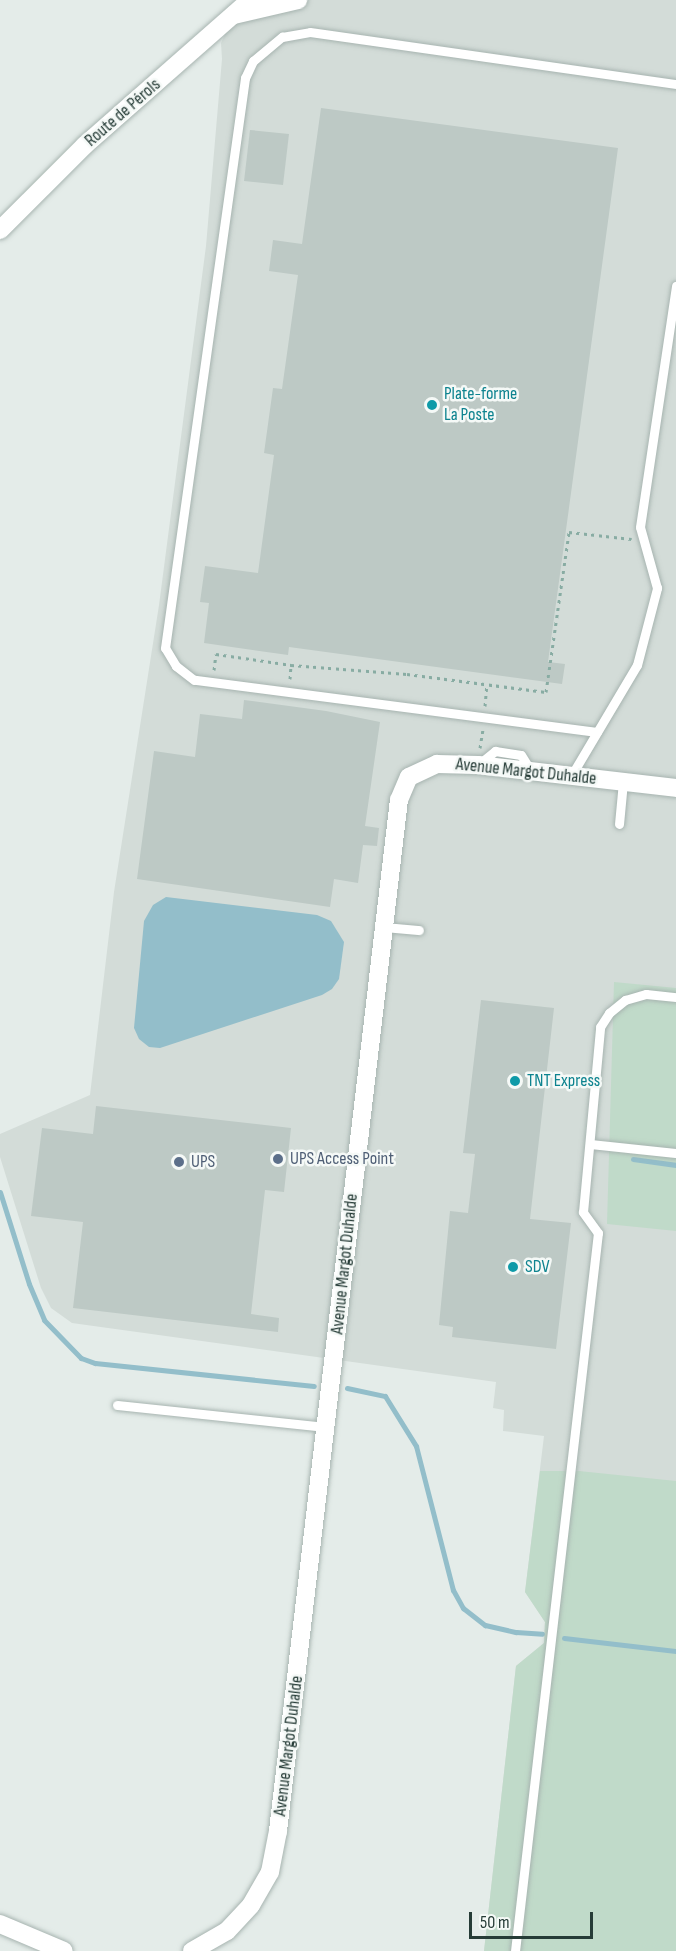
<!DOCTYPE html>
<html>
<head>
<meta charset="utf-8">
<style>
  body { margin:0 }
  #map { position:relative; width:676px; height:1951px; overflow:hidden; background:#e4ece9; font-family:"Sofia Sans Condensed",sans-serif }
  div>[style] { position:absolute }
  .built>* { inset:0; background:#d3dcd8 }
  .green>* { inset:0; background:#c0dac9 }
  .water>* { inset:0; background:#93beca }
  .stream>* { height:5px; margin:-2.5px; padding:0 2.5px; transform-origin:2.5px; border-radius:2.5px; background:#93beca }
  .building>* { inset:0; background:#bdc9c5 }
  .path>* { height:3px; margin-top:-1.5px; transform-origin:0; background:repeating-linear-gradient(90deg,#88aca3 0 3px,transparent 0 7.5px) }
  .roads { filter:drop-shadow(0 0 2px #a7b4b0) drop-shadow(0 0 2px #a7b4b0) }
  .service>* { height:9px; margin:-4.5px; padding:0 4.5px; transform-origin:4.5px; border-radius:4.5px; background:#fff }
  .minor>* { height:18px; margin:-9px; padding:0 9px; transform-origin:9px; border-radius:9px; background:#fff }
  .tertiary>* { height:18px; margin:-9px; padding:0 9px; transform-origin:9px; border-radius:9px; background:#fff }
  .dots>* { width:16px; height:16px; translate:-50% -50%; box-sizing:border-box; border:3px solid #f5f9f7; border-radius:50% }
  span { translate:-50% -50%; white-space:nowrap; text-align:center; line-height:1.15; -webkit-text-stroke:5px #f5f9f7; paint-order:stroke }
  .street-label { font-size:18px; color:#263c37 }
  .culture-label { font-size:18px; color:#0d838f }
  .left { translate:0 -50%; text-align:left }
  .service-label { font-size:18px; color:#4e5e75 }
  .scale { position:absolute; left:469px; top:1912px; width:124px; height:27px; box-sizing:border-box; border:3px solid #263c37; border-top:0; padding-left:8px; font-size:18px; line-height:21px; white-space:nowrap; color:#263c37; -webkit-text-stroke:4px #f5f9f7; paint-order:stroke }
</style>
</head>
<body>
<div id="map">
  <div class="built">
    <div style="clip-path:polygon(307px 0,676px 0,676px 1951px,484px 1951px,516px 1666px,544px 1643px,545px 1622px,525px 1592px,544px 1436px,503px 1431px,504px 1410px,493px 1408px,496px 1382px,72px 1323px,51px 1308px,41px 1288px,0 1157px,0 1134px,90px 1095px,114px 892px,159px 605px,206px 246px,222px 59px,221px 43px,234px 15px)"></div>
  </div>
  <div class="green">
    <div style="clip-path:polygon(614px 982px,676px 988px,676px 1231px,607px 1224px)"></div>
    <div style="clip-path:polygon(540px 1471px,579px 1471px,676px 1481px,676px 1951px,484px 1951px,516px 1666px,544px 1643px,545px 1622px,525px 1592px)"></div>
  </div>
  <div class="water">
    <div style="clip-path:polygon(166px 897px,317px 915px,331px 921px,344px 942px,339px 979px,332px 989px,322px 995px,160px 1048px,149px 1047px,139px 1039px,134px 1028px,144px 921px,153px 905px)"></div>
  </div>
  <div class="stream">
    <div style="left:633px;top:1159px;width:43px;rotate:7.9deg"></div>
    <div style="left:0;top:1192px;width:96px;rotate:72.5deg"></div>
    <div style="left:29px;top:1284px;width:39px;rotate:67deg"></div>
    <div style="left:44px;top:1320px;width:53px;rotate:45.8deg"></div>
    <div style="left:81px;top:1358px;width:15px;rotate:20deg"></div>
    <div style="left:95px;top:1363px;width:220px;rotate:6deg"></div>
    <div style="left:347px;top:1388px;width:39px;rotate:12deg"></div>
    <div style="left:385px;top:1396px;width:59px;rotate:58.2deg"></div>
    <div style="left:416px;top:1446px;width:149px;rotate:75.6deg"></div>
    <div style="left:453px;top:1590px;width:21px;rotate:61deg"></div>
    <div style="left:463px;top:1608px;width:28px;rotate:38deg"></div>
    <div style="left:485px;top:1625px;width:32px;rotate:13deg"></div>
    <div style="left:516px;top:1632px;width:26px;rotate:4deg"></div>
    <div style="left:564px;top:1638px;width:113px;rotate:6.6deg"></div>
  </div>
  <div class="building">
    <div style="clip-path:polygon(321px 108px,618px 148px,548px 662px,565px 664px,562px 684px,289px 647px,288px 655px,204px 643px,209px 603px,200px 602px,205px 566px,258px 573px,274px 455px,264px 453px,273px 388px,282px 389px,298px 275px,269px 271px,273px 240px,302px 244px)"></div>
    <div style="clip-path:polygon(250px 130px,289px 134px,283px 185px,244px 181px)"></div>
    <div style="clip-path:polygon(244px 700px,326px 711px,380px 722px,365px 826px,379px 828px,377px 846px,363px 845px,358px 883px,334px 879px,330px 907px,137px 879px,154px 751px,195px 757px,200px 714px,242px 719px)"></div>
    <div style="clip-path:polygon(481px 1000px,554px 1008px,530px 1219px,571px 1223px,556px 1349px,452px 1337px,453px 1327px,439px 1325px,450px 1211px,468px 1213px,475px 1154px,463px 1153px)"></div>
    <div style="clip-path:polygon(96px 1106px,291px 1128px,284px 1192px,265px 1190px,251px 1314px,279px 1318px,278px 1332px,73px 1308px,83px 1222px,31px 1216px,42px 1128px,93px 1134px)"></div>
  </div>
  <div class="path">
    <div style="left:214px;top:670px;width:16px;rotate:-83deg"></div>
    <div style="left:216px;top:654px;width:76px;rotate:8.3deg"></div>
    <div style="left:291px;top:665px;width:116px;rotate:4.4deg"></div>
    <div style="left:407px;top:674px;width:140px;rotate:7.4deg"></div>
    <div style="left:546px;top:692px;width:162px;rotate:-81.8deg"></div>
    <div style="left:569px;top:532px;width:63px;rotate:6.3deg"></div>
    <div style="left:290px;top:679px;width:14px;rotate:-86deg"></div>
    <div style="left:485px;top:706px;width:21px;rotate:-85deg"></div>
    <div style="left:480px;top:748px;width:20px;rotate:-81deg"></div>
  </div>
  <div class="roads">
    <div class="service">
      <div style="left:597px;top:732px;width:406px;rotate:-172.6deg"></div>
      <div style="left:194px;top:680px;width:23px;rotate:-142deg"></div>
      <div style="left:176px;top:666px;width:21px;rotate:-121deg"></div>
      <div style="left:165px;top:648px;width:576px;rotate:-82.01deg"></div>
      <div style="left:245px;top:78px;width:19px;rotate:-65deg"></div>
      <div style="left:253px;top:61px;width:38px;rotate:-40deg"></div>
      <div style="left:282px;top:37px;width:28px;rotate:-10deg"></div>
      <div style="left:310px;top:32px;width:370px;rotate:8.1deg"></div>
      <div style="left:479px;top:764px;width:21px;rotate:-39deg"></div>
      <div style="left:495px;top:751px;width:26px;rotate:9deg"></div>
      <div style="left:521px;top:755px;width:19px;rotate:58deg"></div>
      <div style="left:571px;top:776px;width:129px;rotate:-59.3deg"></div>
      <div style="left:637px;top:665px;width:80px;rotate:-75.4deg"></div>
      <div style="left:657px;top:588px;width:63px;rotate:-105.6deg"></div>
      <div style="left:640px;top:527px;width:244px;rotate:-81.5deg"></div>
      <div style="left:619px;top:824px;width:42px;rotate:-84.6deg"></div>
      <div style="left:383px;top:927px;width:36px;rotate:5deg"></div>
      <div style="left:590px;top:1144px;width:86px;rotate:6deg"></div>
      <div style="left:117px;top:1405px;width:210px;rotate:6deg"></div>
      <div style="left:515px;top:1951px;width:723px;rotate:-83.41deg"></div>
      <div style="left:598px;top:1233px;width:26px;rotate:-126deg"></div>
      <div style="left:583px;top:1212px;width:186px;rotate:-84.7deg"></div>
      <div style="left:600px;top:1027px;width:17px;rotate:-57deg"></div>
      <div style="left:609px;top:1013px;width:21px;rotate:-39deg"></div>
      <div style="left:625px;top:1000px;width:22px;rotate:-16deg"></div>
      <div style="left:646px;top:994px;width:30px;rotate:6deg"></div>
    </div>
    <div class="minor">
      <div style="left:234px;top:15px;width:66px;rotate:-13.2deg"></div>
      <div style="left:0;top:1924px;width:69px;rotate:22.9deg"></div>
      <div style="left:192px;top:1951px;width:40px;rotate:-29.7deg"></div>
      <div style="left:227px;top:1931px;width:35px;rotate:-47deg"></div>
      <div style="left:251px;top:1905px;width:38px;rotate:-60deg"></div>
      <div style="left:270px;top:1872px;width:42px;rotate:-79deg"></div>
      <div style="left:278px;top:1831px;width:1038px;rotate:-83.31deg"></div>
      <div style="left:399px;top:800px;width:25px;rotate:-67deg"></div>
      <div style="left:409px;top:777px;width:31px;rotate:-25deg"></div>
      <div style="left:437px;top:764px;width:41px;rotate:1.4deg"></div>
      <div style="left:478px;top:765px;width:199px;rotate:6.6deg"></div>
    </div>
    <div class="tertiary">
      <div style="left:0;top:230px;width:120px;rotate:-45deg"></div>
      <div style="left:85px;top:145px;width:220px;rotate:-41.3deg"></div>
    </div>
  </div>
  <div class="dots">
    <div style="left:432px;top:405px;background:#0f9aa8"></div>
    <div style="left:515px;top:1081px;background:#0f9aa8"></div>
    <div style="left:278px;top:1159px;background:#5c6f8a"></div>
    <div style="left:179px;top:1162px;background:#5c6f8a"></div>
    <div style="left:513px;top:1267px;background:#0f9aa8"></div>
  </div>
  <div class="street-label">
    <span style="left:123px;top:113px;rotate:-41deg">Route de Pérols</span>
    <span style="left:526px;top:772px;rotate:6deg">Avenue Margot Duhalde</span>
    <span style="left:345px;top:1264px;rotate:-84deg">Avenue Margot Duhalde</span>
    <span style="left:289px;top:1746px;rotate:-83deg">Avenue Margot Duhalde</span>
  </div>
  <div class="culture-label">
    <span class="left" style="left:444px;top:405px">Plate-forme<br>La Poste</span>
    <span class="left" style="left:527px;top:1081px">TNT Express</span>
    <span class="left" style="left:525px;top:1267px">SDV</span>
  </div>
  <div class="service-label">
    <span class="left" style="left:290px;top:1159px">UPS Access Point</span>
    <span class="left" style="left:191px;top:1162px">UPS</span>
  </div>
  <div class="scale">50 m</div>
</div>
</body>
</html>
